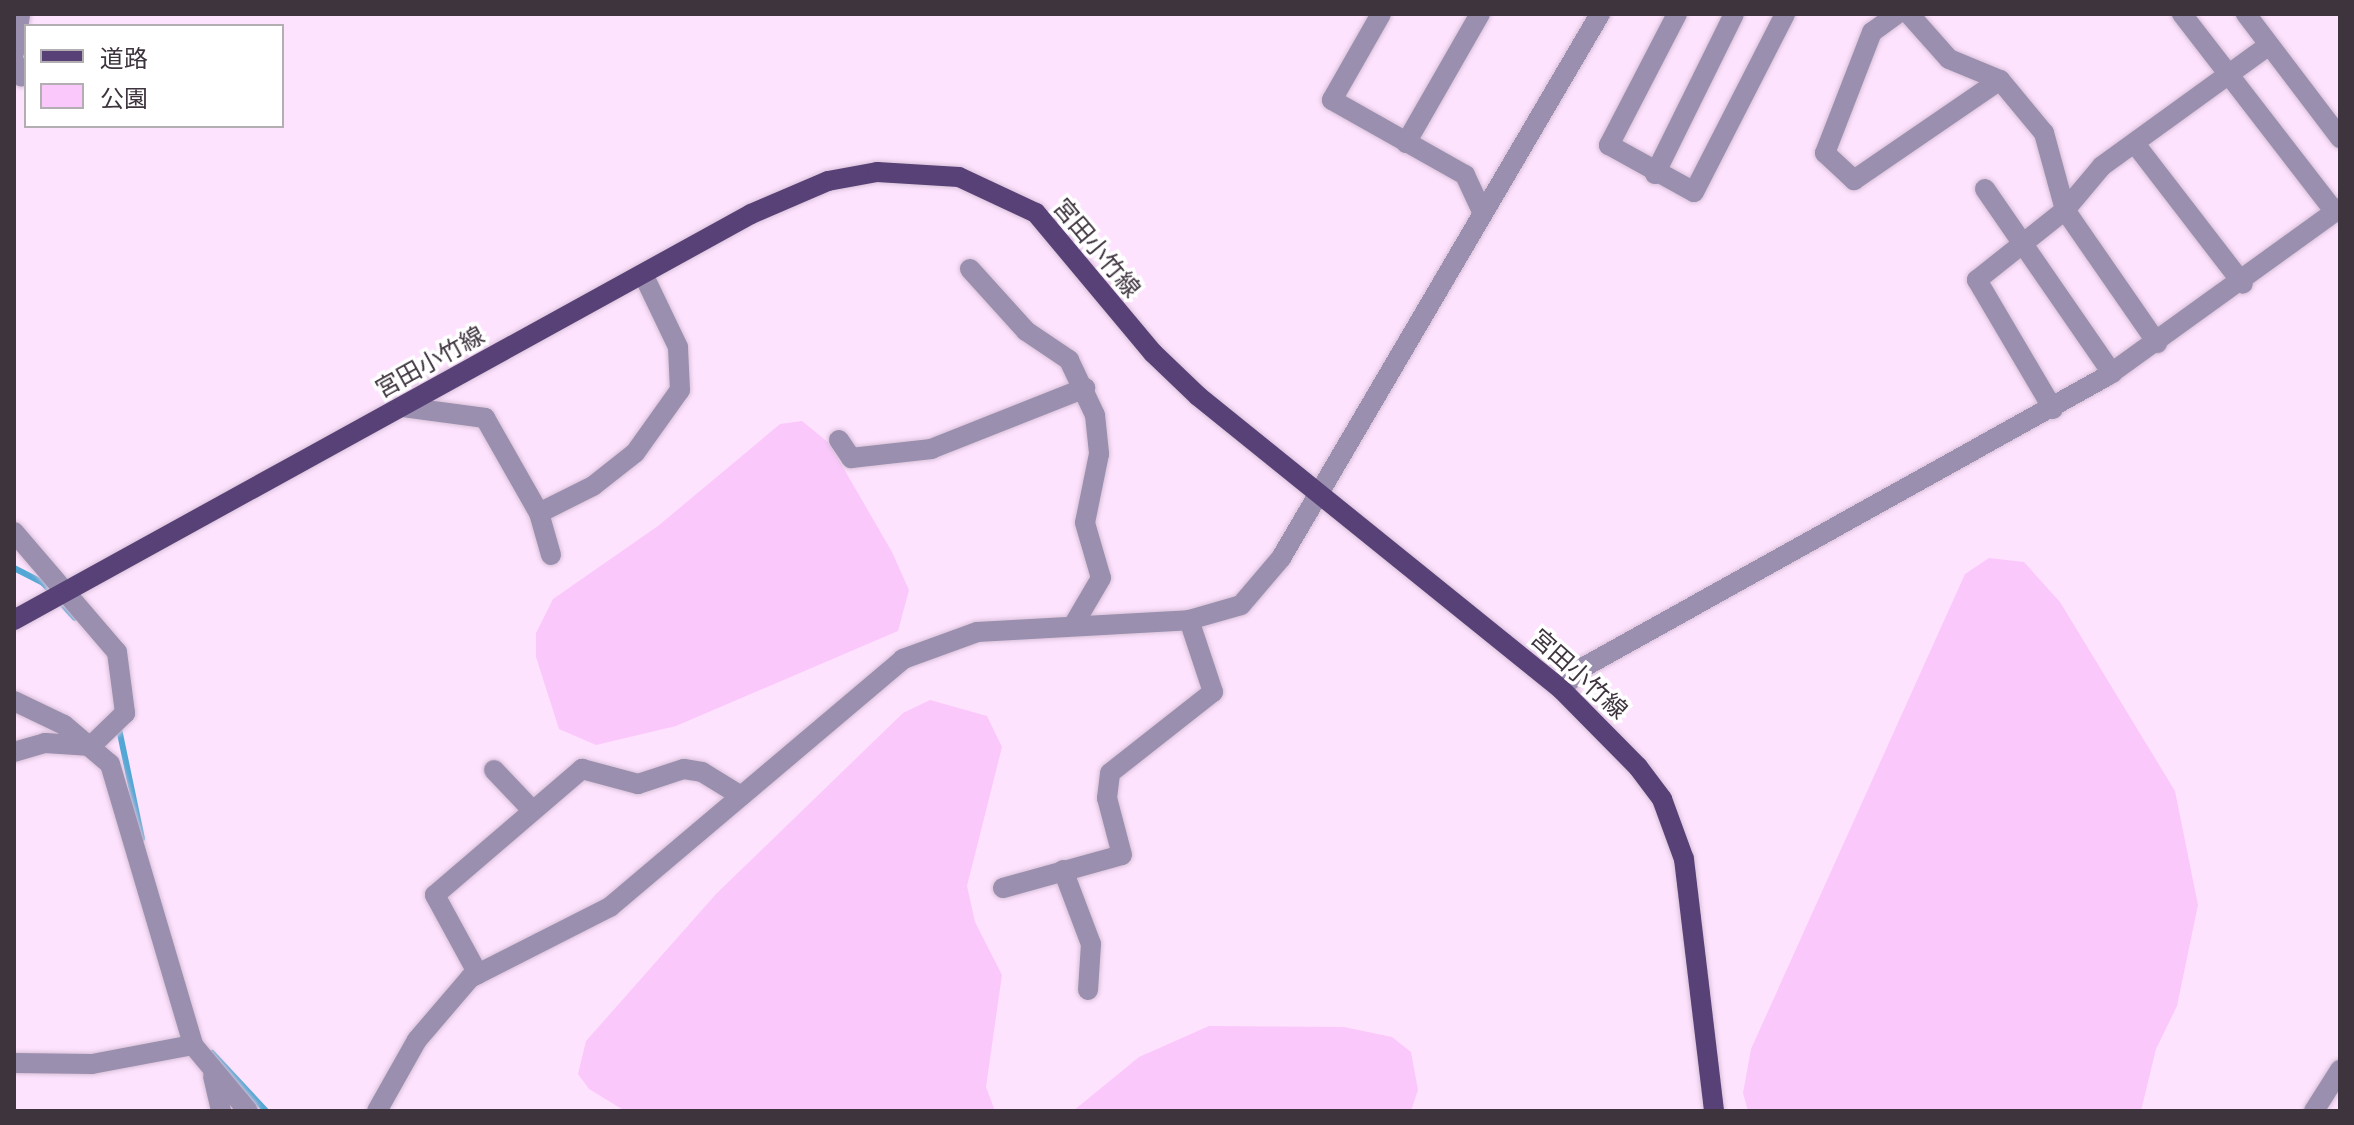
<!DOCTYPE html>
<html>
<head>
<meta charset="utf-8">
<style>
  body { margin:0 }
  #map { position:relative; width:2354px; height:1125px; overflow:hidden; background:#fee3fe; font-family:Raleway,"Noto Sans JP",sans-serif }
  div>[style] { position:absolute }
  .green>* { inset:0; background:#fbc8fc }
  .stream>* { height:6px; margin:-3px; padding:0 3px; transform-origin:3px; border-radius:3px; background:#53a7d5 }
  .roads { filter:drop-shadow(0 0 2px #d8c0d8) drop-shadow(0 0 2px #d8c0d8) }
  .minor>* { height:20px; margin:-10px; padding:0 10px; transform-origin:10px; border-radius:10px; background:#9a8fae }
  .major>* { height:20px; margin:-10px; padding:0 10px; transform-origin:10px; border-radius:10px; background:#574177 }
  span { translate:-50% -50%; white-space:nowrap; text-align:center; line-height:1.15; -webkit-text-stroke:7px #fff; paint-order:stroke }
  .street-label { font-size:24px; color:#3e343e }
  .frame { position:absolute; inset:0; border:16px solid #3e343e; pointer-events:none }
  .legend { position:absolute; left:24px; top:24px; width:260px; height:104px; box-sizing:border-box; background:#fff; border:2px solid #b2aeb2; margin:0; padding:10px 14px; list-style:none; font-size:24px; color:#3e343e }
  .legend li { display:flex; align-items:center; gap:16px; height:40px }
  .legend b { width:40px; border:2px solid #b2aeb2 }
</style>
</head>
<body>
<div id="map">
  <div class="green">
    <div style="clip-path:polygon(802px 421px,829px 443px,892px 552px,909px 590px,898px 631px,676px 726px,596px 745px,559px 729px,536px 657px,536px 633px,553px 599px,658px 526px,780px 424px)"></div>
    <div style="clip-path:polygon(1989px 558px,2024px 562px,2060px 602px,2175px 791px,2198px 905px,2177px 1006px,2156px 1049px,2141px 1111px,1748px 1111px,1743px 1093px,1751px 1049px,1965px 574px)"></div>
    <div style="clip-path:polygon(930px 700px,987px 716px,1002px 747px,967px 886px,975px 922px,1002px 975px,986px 1087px,995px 1111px,625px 1111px,589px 1089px,578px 1074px,586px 1041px,716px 894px,903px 713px)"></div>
    <div style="clip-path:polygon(1209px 1026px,1344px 1027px,1392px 1037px,1411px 1052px,1418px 1090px,1411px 1111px,1073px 1111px,1139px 1057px)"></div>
  </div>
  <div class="stream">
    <div style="left:14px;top:568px;width:33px;rotate:27deg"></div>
    <div style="left:43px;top:583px;width:47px;rotate:47.6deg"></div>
    <div style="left:118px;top:724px;width:117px;rotate:78.2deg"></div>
    <div style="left:212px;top:1053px;width:79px;rotate:47deg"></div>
  </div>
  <div class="roads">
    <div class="minor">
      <div style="left:1381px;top:14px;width:99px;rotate:119.7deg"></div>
      <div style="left:1332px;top:100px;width:153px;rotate:29.4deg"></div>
      <div style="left:1465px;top:175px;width:40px;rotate:65deg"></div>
      <div style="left:1677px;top:14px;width:148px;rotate:117.4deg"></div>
      <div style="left:1609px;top:145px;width:97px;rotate:28.9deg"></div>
      <div style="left:1694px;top:192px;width:200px;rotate:-62.9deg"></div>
      <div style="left:1897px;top:14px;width:31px;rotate:144deg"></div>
      <div style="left:1872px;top:32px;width:130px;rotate:111.2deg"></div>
      <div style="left:1825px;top:153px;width:40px;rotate:43deg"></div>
      <div style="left:1854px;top:180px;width:177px;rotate:-34.4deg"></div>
      <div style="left:1909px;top:14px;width:60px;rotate:48.4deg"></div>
      <div style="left:1949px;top:59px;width:55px;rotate:22.4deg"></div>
      <div style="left:2000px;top:80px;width:69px;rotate:50.3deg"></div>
      <div style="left:2044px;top:133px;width:80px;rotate:74.7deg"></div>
      <div style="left:2065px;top:210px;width:162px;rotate:55.3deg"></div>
      <div style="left:2182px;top:14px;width:250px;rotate:52.3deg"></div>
      <div style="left:2246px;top:14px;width:156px;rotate:52.8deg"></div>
      <div style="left:14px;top:53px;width:39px;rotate:-81deg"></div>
      <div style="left:14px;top:61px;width:17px;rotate:65deg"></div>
      <div style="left:1406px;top:143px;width:149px;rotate:-60.2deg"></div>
      <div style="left:2136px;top:145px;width:175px;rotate:52.4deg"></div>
      <div style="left:1655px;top:174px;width:178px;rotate:-63.7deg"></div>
      <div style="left:1985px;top:189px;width:224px;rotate:55.4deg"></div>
      <div style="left:970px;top:269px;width:84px;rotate:47.9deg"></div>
      <div style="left:1026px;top:331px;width:52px;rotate:34deg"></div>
      <div style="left:1069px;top:360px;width:61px;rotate:64.7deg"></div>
      <div style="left:1095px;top:415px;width:39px;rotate:84deg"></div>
      <div style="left:1099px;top:454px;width:70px;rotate:101.5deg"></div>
      <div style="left:1085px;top:523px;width:57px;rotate:73.8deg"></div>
      <div style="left:1101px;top:578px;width:53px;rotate:120.4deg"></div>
      <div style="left:403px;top:407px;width:83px;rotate:7.6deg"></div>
      <div style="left:485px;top:418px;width:109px;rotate:60.4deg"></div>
      <div style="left:2053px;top:409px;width:150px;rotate:-120.5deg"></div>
      <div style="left:1977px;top:280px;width:112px;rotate:-38.5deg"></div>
      <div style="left:2065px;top:210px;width:57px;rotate:-49.9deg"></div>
      <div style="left:2102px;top:166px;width:206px;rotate:-35.9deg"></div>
      <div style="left:839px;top:440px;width:22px;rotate:56deg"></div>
      <div style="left:851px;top:458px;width:81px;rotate:-6.4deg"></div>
      <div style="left:931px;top:449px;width:166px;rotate:-21.6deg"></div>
      <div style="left:14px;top:532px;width:158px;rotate:49.4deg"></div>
      <div style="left:117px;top:652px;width:62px;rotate:82.5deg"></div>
      <div style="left:125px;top:713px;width:47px;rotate:135.9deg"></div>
      <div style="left:91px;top:746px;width:46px;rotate:-176.3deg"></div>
      <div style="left:45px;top:743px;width:32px;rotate:164deg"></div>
      <div style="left:551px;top:555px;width:44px;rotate:-105.9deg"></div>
      <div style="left:539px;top:513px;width:60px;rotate:-26.6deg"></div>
      <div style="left:593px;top:486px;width:53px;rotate:-38.2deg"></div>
      <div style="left:635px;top:453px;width:77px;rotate:-54.5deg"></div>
      <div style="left:680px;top:390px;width:43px;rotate:-92.7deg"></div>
      <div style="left:678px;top:347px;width:79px;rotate:-115.6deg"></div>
      <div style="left:1561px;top:689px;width:32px;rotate:-44deg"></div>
      <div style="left:1584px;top:667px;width:599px;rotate:-29.09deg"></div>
      <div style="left:2107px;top:376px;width:287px;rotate:-35.8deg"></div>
      <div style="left:14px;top:701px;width:55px;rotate:25.6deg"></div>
      <div style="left:64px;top:725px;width:60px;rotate:40.3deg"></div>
      <div style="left:110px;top:764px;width:293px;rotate:73.5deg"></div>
      <div style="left:193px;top:1045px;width:86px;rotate:50.2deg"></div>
      <div style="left:494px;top:770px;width:54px;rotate:46.5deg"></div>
      <div style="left:1063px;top:870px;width:79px;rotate:69.3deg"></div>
      <div style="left:1091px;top:944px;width:46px;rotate:93.7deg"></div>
      <div style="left:1003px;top:888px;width:123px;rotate:-15.5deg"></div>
      <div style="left:1122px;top:855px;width:59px;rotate:-104.7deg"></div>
      <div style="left:1107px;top:798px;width:25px;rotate:-83deg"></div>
      <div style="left:1110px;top:773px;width:131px;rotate:-38.2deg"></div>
      <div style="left:1213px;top:692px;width:76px;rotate:-108.4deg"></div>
      <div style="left:478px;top:974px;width:90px;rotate:-118.6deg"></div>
      <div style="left:435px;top:895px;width:194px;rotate:-40.6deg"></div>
      <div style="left:582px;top:769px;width:58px;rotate:15deg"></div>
      <div style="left:638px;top:784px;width:48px;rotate:-18.1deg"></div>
      <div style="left:684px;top:769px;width:18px;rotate:9deg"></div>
      <div style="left:702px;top:772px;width:46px;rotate:31.6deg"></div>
      <div style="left:14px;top:1063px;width:78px;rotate:0.7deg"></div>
      <div style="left:92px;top:1064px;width:103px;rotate:-10.7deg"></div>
      <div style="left:213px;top:1076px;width:36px;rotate:77deg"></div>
      <div style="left:377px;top:1111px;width:81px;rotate:-60.6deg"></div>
      <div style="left:417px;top:1040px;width:82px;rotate:-49.5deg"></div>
      <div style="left:470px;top:978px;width:157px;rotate:-26.9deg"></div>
      <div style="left:610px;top:907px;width:384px;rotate:-40.2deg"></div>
      <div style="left:903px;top:659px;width:79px;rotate:-20deg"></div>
      <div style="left:977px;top:632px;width:212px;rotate:-3.2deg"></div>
      <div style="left:1189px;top:620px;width:54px;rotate:-16.1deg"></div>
      <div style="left:1241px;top:605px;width:62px;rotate:-49.6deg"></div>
      <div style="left:1281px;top:558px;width:631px;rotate:-59.61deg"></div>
      <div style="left:2314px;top:1111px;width:49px;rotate:-57.6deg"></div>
    </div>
    <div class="major">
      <div style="left:14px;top:620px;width:841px;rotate:-28.85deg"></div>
      <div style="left:751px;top:214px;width:84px;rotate:-23.2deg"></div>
      <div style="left:828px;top:181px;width:50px;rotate:-10.4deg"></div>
      <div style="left:877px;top:172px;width:82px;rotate:3.5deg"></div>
      <div style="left:959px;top:177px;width:85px;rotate:25.1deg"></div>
      <div style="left:1036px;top:213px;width:182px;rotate:50.1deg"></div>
      <div style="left:1153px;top:353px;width:62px;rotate:43.7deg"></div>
      <div style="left:1198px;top:396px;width:466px;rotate:38.9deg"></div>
      <div style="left:1561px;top:689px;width:110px;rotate:45.4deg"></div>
      <div style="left:1638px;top:767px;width:40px;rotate:53deg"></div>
      <div style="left:1662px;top:799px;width:64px;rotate:69.9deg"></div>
      <div style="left:1684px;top:859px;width:254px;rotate:83.2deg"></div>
    </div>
  </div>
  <div class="street-label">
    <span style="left:1097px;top:248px;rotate:50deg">宮田小竹線</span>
    <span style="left:430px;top:362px;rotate:-29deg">宮田小竹線</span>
    <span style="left:1579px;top:674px;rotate:42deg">宮田小竹線</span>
  </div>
  <div class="frame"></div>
  <ul class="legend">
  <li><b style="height:10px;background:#574177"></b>道路</li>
  <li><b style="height:22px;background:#fbc8fc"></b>公園</li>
  </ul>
</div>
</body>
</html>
